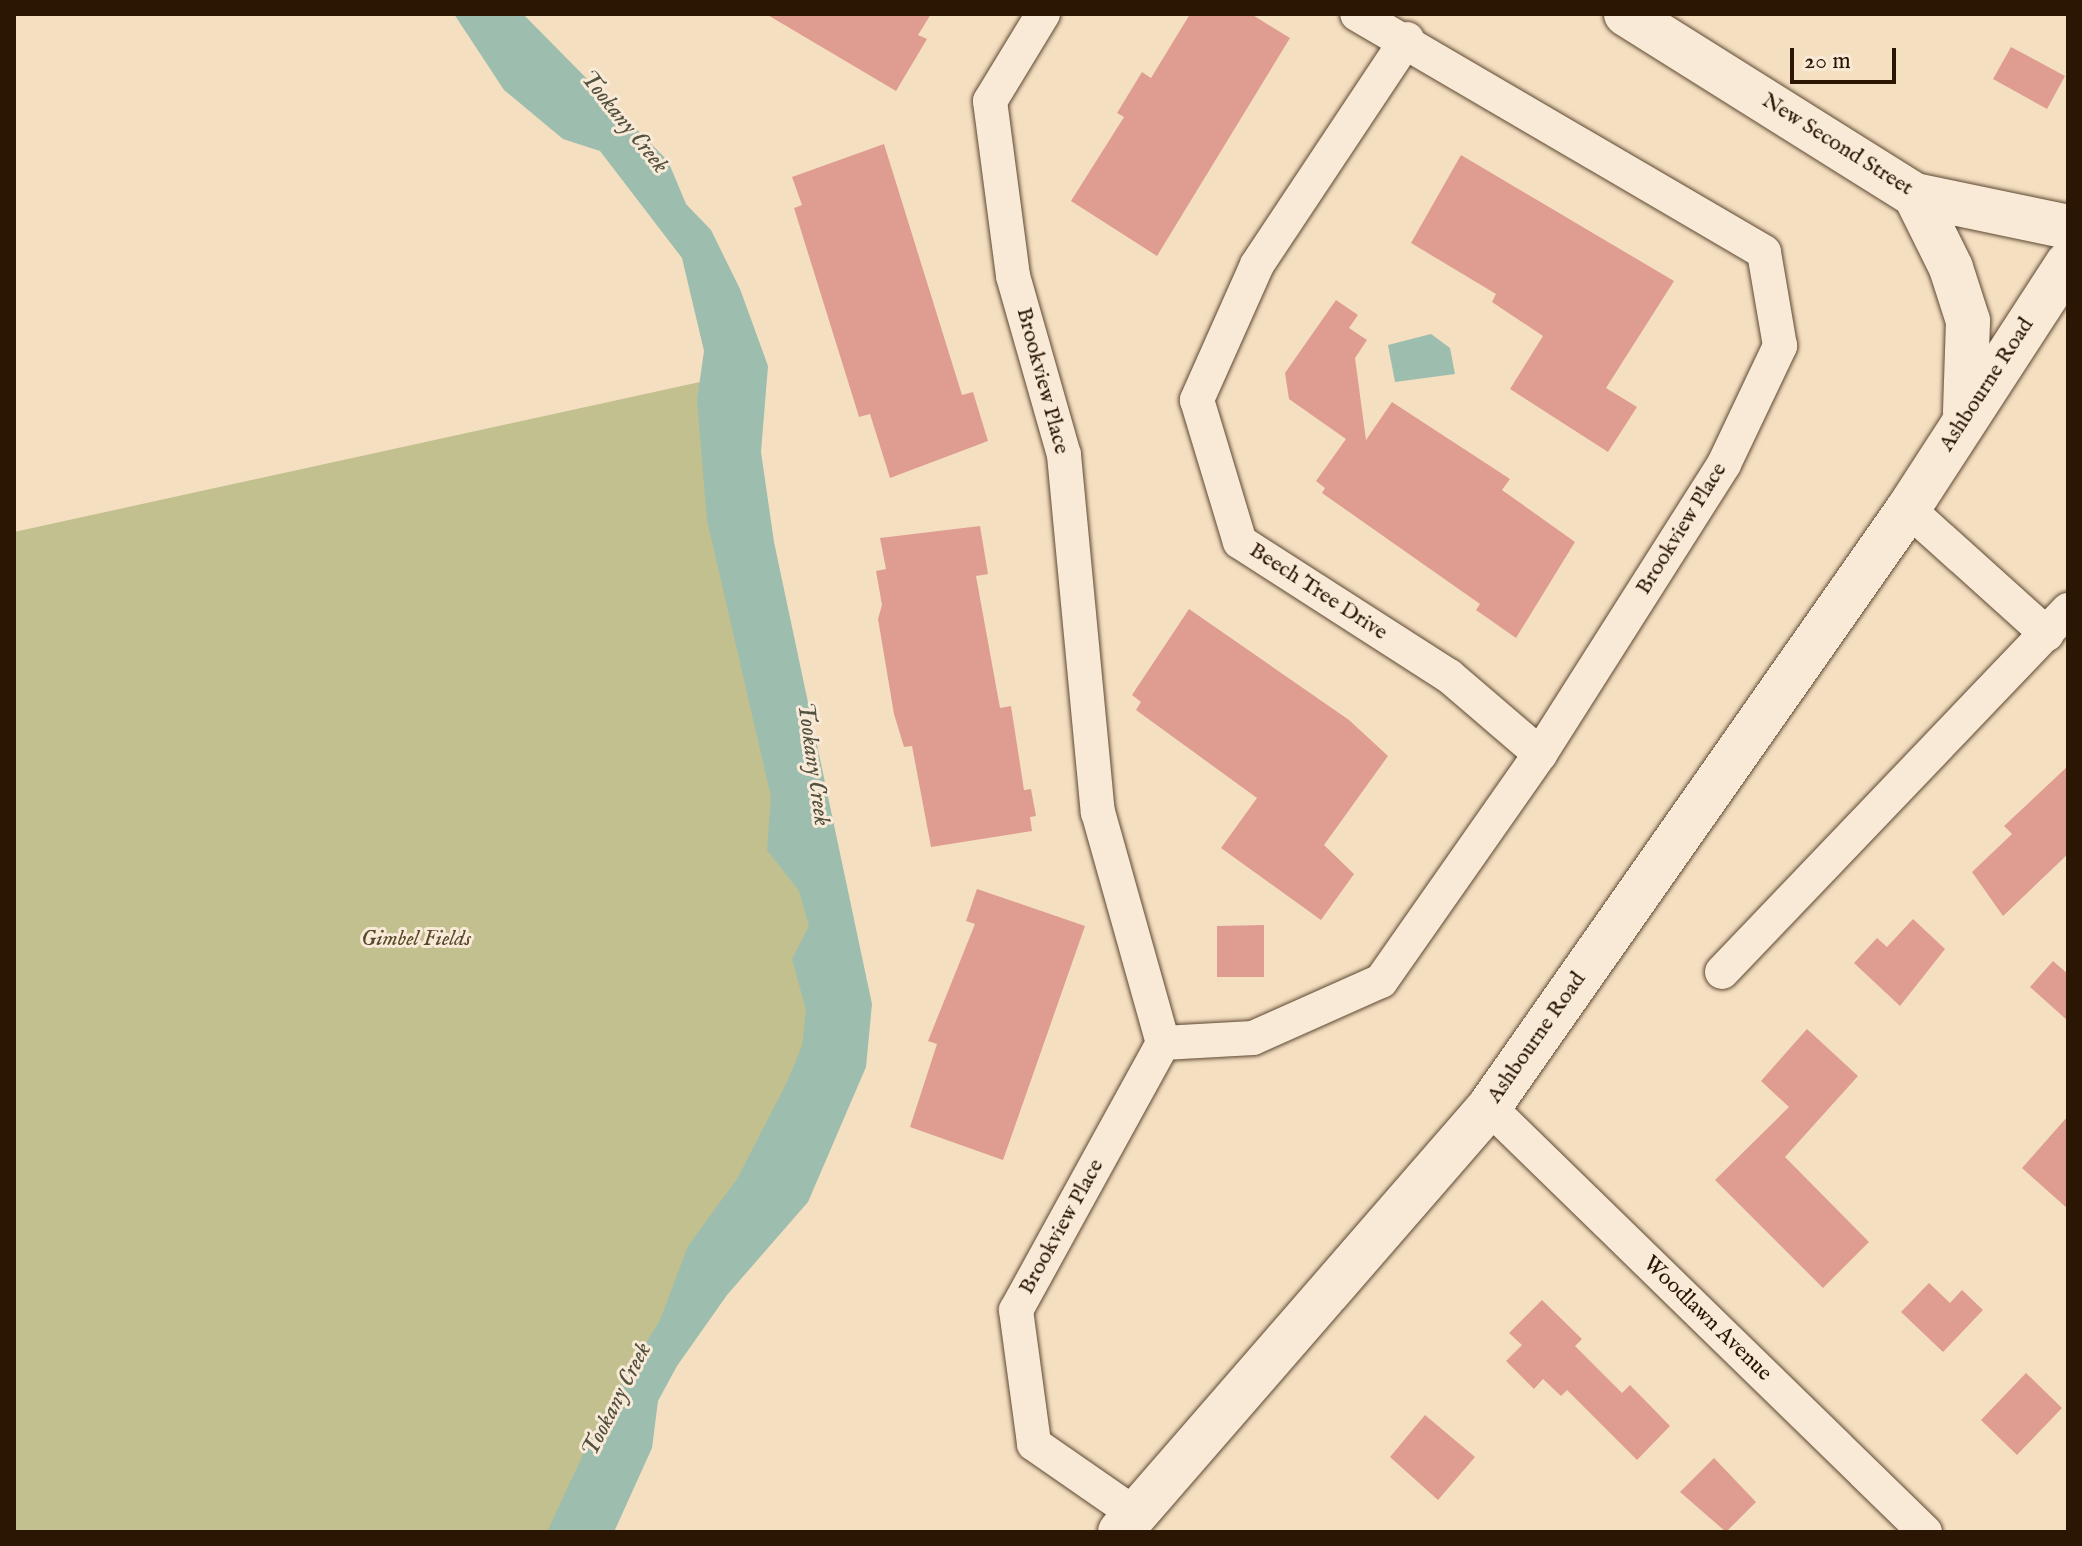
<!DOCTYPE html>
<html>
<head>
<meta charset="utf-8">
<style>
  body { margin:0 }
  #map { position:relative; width:2082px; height:1546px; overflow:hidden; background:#f5dfc1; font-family:"IM FELL English",serif }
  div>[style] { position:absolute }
  .green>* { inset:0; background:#c2c08e }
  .water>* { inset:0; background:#9dbdae }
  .building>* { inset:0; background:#de9d90 }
  .roads { filter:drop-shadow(0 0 2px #5d4832) drop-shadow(0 0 2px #5d4832) }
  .street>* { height:34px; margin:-17px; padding:0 17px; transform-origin:17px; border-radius:17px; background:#f8ead7 }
  .secondary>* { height:44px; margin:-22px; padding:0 22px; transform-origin:22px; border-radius:22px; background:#f8ead7 }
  span { translate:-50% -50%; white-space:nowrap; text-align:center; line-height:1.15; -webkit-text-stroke:6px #f8ead7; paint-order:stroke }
  .street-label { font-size:22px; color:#2a1602 }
  .park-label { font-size:22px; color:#58492c; font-style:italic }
  .water-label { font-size:24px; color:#52503e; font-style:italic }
  .frame { position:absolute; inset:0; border:16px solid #2a1602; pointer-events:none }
  .scale { position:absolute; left:1790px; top:48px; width:106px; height:36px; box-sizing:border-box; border:4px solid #2a1602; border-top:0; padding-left:10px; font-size:24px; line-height:28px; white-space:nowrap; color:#2a1602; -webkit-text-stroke:6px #f8ead7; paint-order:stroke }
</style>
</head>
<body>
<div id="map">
  <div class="green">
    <div style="clip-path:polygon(709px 380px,840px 963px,778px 1120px,570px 1532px,14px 1532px,14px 532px)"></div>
  </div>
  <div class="water">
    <div style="clip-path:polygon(454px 14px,523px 14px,668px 161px,686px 204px,711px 230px,740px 289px,768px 366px,761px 452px,774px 542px,872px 1004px,866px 1067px,808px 1202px,727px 1295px,677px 1366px,658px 1401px,652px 1448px,614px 1532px,547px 1532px,600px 1418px,660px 1320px,688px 1246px,737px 1179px,786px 1084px,802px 1046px,806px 1010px,792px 959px,809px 926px,799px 891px,767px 850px,771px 797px,707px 520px,697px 400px,704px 351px,682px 258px,600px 151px,563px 139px,504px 90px)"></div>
    <div style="clip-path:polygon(1431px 334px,1450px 348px,1455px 374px,1395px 382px,1388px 345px)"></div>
  </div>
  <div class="building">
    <div style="clip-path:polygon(766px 14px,931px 14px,918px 35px,927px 39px,896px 91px)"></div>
    <div style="clip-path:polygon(1190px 14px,1251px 14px,1290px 38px,1157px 256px,1071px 201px,1124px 117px,1117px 113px,1142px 72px,1151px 78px)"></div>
    <div style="clip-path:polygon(2011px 47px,2065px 76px,2047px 109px,1993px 79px)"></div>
    <div style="clip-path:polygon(884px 144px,962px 395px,973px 392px,988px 441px,890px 478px,870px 414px,859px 417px,851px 391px,794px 208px,802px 205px,792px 177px)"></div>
    <div style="clip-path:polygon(1461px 155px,1674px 281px,1606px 388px,1637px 407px,1608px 452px,1510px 389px,1543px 336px,1492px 302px,1496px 294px,1411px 243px)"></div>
    <div style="clip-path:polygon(1336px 300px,1358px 315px,1349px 328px,1367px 340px,1355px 358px,1366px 440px,1392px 402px,1510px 479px,1502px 490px,1575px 542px,1516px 638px,1476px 610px,1480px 604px,1322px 493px,1325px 488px,1316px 481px,1346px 439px,1289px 399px,1285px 373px)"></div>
    <div style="clip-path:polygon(980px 526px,988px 574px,976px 576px,1000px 708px,1011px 706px,1024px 790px,1031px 789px,1036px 816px,1030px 817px,1032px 831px,931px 847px,912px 746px,904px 747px,894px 714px,878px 619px,882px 605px,876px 571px,886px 569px,880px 538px)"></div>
    <div style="clip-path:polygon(1189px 609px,1349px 720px,1388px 756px,1324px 845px,1354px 874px,1321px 920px,1221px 848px,1257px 798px,1136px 710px,1141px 702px,1132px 695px)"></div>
    <div style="clip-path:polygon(2068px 766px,2068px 854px,2003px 916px,1972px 872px,2012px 834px,2004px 826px)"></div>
    <div style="clip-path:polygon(977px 889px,1085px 926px,1003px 1160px,910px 1127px,937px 1044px,928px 1041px,975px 924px,966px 921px)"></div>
    <div style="clip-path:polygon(1913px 919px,1945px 949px,1900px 1006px,1854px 963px,1877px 938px,1887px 947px)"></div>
    <div style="clip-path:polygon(1264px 925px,1264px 977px,1217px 977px,1217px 926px)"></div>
    <div style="clip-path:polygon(2053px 961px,2068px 974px,2068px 1021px,2030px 987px)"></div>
    <div style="clip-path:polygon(1807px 1029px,1858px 1076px,1785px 1157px,1869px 1242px,1823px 1288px,1715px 1180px,1789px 1107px,1761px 1081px)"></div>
    <div style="clip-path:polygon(2068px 1116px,2068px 1209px,2022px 1168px)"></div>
    <div style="clip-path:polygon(1929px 1283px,1950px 1303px,1962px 1290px,1983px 1310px,1943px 1352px,1901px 1312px)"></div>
    <div style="clip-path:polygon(1542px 1300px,1582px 1339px,1575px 1346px,1622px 1393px,1630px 1385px,1670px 1426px,1637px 1460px,1567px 1390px,1561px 1396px,1543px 1379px,1534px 1389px,1506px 1361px,1522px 1345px,1509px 1333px)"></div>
    <div style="clip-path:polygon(2026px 1373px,2062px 1408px,2017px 1455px,1981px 1420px)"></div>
    <div style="clip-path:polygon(1425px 1415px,1475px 1457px,1438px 1500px,1390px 1457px)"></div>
    <div style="clip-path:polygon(1714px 1458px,1756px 1502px,1726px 1532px,1680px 1492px)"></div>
  </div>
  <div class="roads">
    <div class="street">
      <div style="left:1043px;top:14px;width:102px;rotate:121.3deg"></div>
      <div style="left:990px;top:101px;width:177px;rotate:82.5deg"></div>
      <div style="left:1013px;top:276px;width:186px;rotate:74.1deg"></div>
      <div style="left:1064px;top:455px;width:359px;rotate:84.6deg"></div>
      <div style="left:1098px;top:812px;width:240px;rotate:74.3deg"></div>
      <div style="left:1163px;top:1043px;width:305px;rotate:118.8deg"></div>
      <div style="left:1016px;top:1310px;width:135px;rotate:82.3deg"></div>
      <div style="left:1034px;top:1444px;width:123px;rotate:34.7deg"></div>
      <div style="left:1407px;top:39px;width:271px;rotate:123.6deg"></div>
      <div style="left:1257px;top:265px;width:148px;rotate:114deg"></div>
      <div style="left:1197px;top:400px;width:148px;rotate:73.2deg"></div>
      <div style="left:1240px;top:542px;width:248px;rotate:32.7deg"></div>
      <div style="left:1449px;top:676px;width:120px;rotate:40.6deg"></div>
      <div style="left:1908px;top:509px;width:187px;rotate:42deg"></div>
      <div style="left:1722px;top:972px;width:501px;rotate:-46.29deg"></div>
      <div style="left:1163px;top:1043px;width:90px;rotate:-3.2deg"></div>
      <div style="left:1253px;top:1038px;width:140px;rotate:-24deg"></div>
      <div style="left:1381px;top:981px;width:277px;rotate:-55deg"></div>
      <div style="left:1540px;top:754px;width:343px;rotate:-57.6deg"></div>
      <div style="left:1724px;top:464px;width:131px;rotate:-64.6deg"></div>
      <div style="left:1780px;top:346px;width:95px;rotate:-99.7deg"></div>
      <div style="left:1764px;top:252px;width:471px;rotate:-149.7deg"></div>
      <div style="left:1489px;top:1107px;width:609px;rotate:44.27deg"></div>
    </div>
    <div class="secondary">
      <div style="left:1626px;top:14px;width:341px;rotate:32.1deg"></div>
      <div style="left:1915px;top:195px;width:156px;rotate:11.8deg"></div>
      <div style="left:1915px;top:195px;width:81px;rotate:63.7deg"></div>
      <div style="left:1951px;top:268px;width:56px;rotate:72.2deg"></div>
      <div style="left:1968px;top:321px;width:92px;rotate:91.9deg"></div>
      <div style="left:1120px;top:1532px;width:563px;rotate:-49.03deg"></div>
      <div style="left:1489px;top:1107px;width:730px;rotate:-54.98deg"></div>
      <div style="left:1908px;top:509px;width:293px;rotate:-57deg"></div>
    </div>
  </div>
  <div class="street-label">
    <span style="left:1837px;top:145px;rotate:32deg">New Second Street</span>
    <span style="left:1042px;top:381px;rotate:75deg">Brookview Place</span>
    <span style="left:1987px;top:385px;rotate:-57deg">Ashbourne Road</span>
    <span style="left:1682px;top:529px;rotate:-58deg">Brookview Place</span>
    <span style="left:1318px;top:592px;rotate:33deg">Beech Tree Drive</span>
    <span style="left:1537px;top:1038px;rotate:-55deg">Ashbourne Road</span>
    <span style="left:1062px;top:1227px;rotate:-61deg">Brookview Place</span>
    <span style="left:1707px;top:1319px;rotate:44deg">Woodlawn Avenue</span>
  </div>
  <div class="park-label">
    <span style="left:416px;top:940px">Gimbel Fields</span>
  </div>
  <div class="water-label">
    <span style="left:624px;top:122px;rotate:51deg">Tookany Creek</span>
    <span style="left:813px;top:764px;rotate:82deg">Tookany Creek</span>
    <span style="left:617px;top:1400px;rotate:-63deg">Tookany Creek</span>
  </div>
  <div class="frame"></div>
  <div class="scale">20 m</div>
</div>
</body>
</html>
